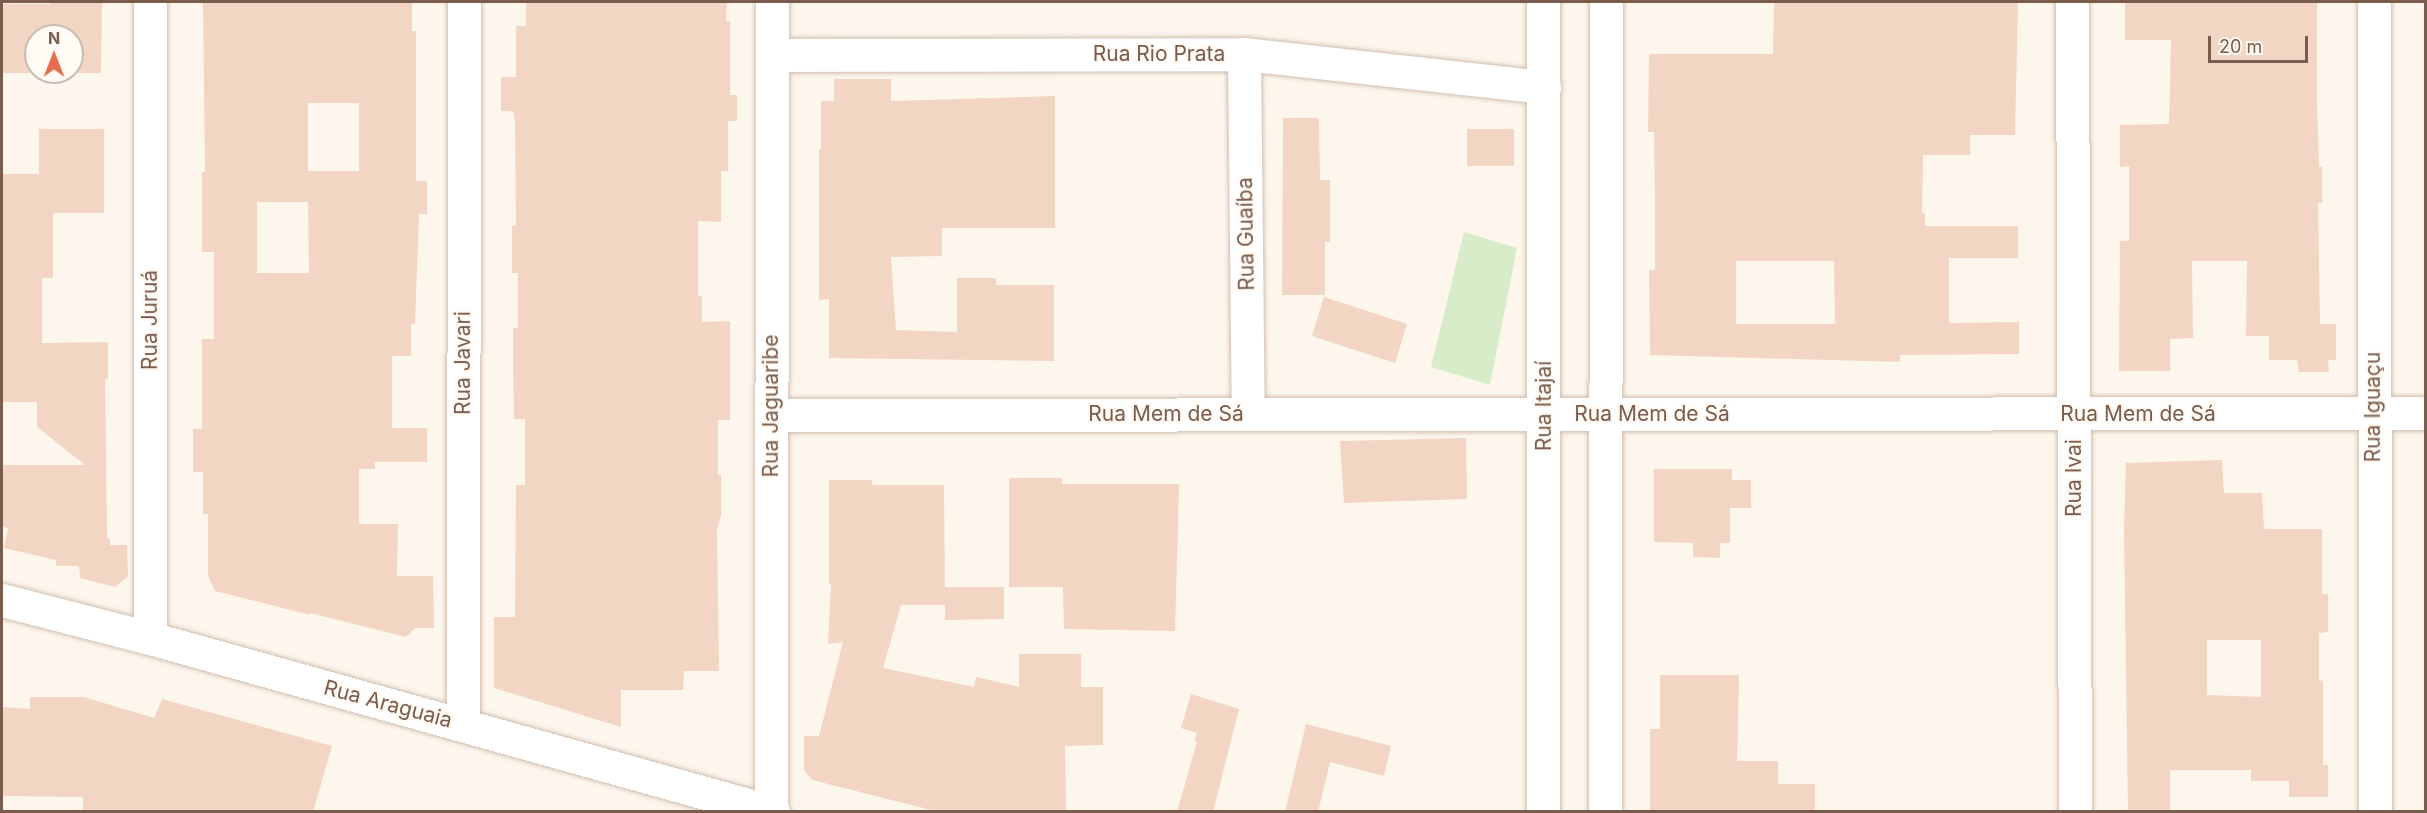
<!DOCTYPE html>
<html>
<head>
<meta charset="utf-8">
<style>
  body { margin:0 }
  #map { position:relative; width:2427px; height:813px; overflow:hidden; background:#fdf6ec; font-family:Inter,sans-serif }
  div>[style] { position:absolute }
  .green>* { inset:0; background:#d8ecc9 }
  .building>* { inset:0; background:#f3d5c3 }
  .roads { filter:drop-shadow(0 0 2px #d1beb0) drop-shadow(0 0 2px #d1beb0) }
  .minor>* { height:33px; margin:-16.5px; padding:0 16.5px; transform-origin:16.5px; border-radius:16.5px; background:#fff }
  .tertiary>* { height:33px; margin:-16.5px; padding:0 16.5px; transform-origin:16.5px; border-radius:16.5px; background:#fff }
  span { translate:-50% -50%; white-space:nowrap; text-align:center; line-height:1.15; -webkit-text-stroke:4.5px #fffaf3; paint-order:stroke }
  .street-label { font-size:21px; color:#7a5c4d }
  .frame { position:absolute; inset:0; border:3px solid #7a5c4d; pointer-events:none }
  .north { position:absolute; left:24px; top:24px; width:60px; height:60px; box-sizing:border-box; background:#fffaf3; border:2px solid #cabbb1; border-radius:50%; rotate:0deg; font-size:16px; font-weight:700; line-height:24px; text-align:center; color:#7a5c4d }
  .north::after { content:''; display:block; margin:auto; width:21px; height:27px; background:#e76f51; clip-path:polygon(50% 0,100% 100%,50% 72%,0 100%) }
  .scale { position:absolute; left:2208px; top:36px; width:100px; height:27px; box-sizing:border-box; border:3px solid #7a5c4d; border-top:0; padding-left:8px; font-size:18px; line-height:21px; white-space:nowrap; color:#7a5c4d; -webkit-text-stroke:4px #fffaf3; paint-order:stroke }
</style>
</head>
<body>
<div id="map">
  <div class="green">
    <div style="clip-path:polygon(1464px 232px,1517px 248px,1490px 385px,1431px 367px)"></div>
  </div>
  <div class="building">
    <div style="clip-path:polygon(evenodd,50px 2px,102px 2px,101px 73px,2px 73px,2px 4px,50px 4px,50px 2px,36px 36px,72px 36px,72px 72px,36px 72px,36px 36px)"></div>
    <div style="clip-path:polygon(evenodd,203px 2px,412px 2px,412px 31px,416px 31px,416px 181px,427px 181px,427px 214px,419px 214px,415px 324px,411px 324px,411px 356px,392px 356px,392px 428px,427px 428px,427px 462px,375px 462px,375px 469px,359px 469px,359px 524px,398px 524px,397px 576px,433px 576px,434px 628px,415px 628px,406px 637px,310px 613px,310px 615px,215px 591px,208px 576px,208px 514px,203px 514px,203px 472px,193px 472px,193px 429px,202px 429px,202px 339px,214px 339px,214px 252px,202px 252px,202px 172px,205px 172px,203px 2px,308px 103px,359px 103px,359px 171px,308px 171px,308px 103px,203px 2px,257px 202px,308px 202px,309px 273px,257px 273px,257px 202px)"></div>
    <div style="clip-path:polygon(526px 2px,727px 2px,726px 21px,730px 21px,730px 95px,737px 95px,737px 121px,728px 121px,728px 171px,721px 171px,721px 222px,698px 221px,698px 296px,702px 296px,702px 322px,730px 321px,730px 420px,718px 420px,718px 475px,721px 475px,721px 515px,717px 530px,719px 671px,684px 671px,683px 690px,621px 690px,621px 727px,494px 688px,494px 617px,515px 617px,516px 485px,525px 485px,525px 419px,514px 419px,513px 363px,513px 328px,518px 328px,518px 273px,512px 273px,512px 226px,516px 226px,515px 121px,513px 111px,501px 111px,501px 77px,516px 77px,516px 26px,526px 26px)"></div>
    <div style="clip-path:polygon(evenodd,1774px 2px,2018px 2px,2015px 135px,1970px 135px,1970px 155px,1923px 155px,1922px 213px,1925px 213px,1925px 226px,2018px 226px,2018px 258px,1949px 258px,1949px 323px,2019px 322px,2019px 354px,1900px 355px,1900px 362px,1650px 355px,1649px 270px,1655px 270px,1655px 203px,1654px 132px,1648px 132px,1649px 54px,1773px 54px,1774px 2px,1736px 261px,1834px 261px,1835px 324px,1736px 324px,1736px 261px)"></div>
    <div style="clip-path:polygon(2125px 2px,2317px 2px,2317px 103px,2319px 167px,2322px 167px,2322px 203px,2318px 203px,2320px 324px,2336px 324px,2336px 360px,2328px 360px,2329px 372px,2299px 372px,2297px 360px,2269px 360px,2269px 336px,2246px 336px,2247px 261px,2192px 261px,2193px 338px,2170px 339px,2170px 371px,2119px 371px,2120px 241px,2129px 241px,2129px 166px,2120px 167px,2120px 125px,2169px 124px,2171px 40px,2125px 40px)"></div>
    <div style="clip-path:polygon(834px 79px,891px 79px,891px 101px,1055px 96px,1055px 228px,942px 228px,942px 256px,891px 257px,896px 330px,957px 332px,957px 278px,996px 278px,996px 285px,1054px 285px,1054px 361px,829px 358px,829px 299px,819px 300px,819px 149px,821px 149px,821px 101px,834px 101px)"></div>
    <div style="clip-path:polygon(1283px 118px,1319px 118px,1320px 180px,1330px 180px,1330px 242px,1325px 242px,1325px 295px,1282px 295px)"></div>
    <div style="clip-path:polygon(39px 129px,104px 129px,104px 213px,53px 213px,53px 278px,42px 278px,42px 343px,108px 342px,108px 379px,105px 379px,107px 538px,110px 539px,110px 545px,127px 545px,128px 576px,115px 587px,80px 578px,79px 566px,56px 566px,56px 560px,4px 548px,8px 528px,2px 526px,2px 465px,85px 465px,37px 427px,37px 402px,2px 402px,2px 174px,39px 174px)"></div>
    <div style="clip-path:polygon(1467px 129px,1514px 129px,1514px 166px,1467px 166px)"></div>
    <div style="clip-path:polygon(1324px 297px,1407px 324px,1395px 363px,1312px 336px)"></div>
    <div style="clip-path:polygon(1466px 438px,1467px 499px,1344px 503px,1340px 441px)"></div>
    <div style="clip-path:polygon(evenodd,2222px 460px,2224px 493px,2262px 493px,2264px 529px,2322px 529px,2322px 594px,2328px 594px,2328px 632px,2319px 633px,2319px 680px,2323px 681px,2323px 765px,2328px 765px,2328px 797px,2289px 797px,2289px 781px,2251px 781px,2251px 770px,2170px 770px,2170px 812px,2128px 812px,2124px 529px,2126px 463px,2222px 460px,2207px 640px,2261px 640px,2261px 697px,2207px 695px,2207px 640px)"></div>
    <div style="clip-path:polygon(1654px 469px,1732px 469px,1732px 480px,1751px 480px,1751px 508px,1730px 508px,1730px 543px,1720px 543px,1720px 558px,1693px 557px,1693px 543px,1654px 542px)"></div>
    <div style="clip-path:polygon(1009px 478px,1062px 478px,1062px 484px,1179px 484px,1175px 631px,1064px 629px,1063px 587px,1009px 587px)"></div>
    <div style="clip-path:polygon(829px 480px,872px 480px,872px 485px,944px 485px,945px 605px,901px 605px,883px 668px,974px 687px,976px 677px,1019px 687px,1019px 654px,1081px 654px,1081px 687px,1103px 687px,1103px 745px,1065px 746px,1066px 812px,939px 812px,812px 780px,804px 770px,804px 736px,819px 736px,843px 642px,828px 644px,831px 584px,829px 584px)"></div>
    <div style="clip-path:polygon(945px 587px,1004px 587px,1004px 619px,945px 620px)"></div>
    <div style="clip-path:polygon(1660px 675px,1739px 675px,1737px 761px,1778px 761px,1778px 784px,1815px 784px,1815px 812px,1650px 812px,1650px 729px,1660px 729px)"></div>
    <div style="clip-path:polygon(1191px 694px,1239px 709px,1213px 812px,1177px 812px,1197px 742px,1194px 741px,1197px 733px,1181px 728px)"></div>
    <div style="clip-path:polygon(30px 697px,84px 697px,154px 718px,162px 699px,332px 746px,313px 812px,83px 812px,83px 797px,2px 796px,2px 707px,30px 709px)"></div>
    <div style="clip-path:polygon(1306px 724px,1391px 746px,1384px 776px,1330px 762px,1318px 812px,1285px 812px)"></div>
  </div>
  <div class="roads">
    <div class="minor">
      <div style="left:150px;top:2px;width:636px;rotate:90deg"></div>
      <div style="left:2072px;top:2px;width:810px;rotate:89.79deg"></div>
      <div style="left:2374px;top:2px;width:810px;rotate:89.93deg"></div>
      <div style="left:1244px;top:54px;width:359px;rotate:89.4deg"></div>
      <div style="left:772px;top:55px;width:472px;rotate:-0.1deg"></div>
      <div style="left:1244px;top:54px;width:302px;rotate:6.3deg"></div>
      <div style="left:771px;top:415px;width:1655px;rotate:-0.07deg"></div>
      <div style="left:463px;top:724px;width:722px;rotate:-89.92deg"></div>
      <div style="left:771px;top:811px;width:809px;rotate:-89.93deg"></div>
    </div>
    <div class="tertiary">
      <div style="left:1543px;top:2px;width:810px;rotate:90deg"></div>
      <div style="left:2px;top:600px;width:153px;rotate:14.4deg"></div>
      <div style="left:150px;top:638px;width:647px;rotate:15.6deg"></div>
      <div style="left:1605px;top:812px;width:810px;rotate:-89.93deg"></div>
    </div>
  </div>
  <div class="street-label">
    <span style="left:1159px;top:54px">Rua Rio Prata</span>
    <span style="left:1246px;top:234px;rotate:-91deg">Rua Guaíba</span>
    <span style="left:150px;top:320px;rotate:-90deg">Rua Juruá</span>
    <span style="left:463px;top:363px;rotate:-90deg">Rua Javari</span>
    <span style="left:771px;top:406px;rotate:-90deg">Rua Jaguaribe</span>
    <span style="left:1544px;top:406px;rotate:-90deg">Rua Itajaí</span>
    <span style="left:2373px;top:407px;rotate:-90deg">Rua Iguaçu</span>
    <span style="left:1166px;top:414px">Rua Mem de Sá</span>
    <span style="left:1652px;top:414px">Rua Mem de Sá</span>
    <span style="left:2138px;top:414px">Rua Mem de Sá</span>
    <span style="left:2074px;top:478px;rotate:-90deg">Rua Ivai</span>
    <span style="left:388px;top:704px;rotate:15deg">Rua Araguaia</span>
  </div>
  <div class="frame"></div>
  <div class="north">N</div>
  <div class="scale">20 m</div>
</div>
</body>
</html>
